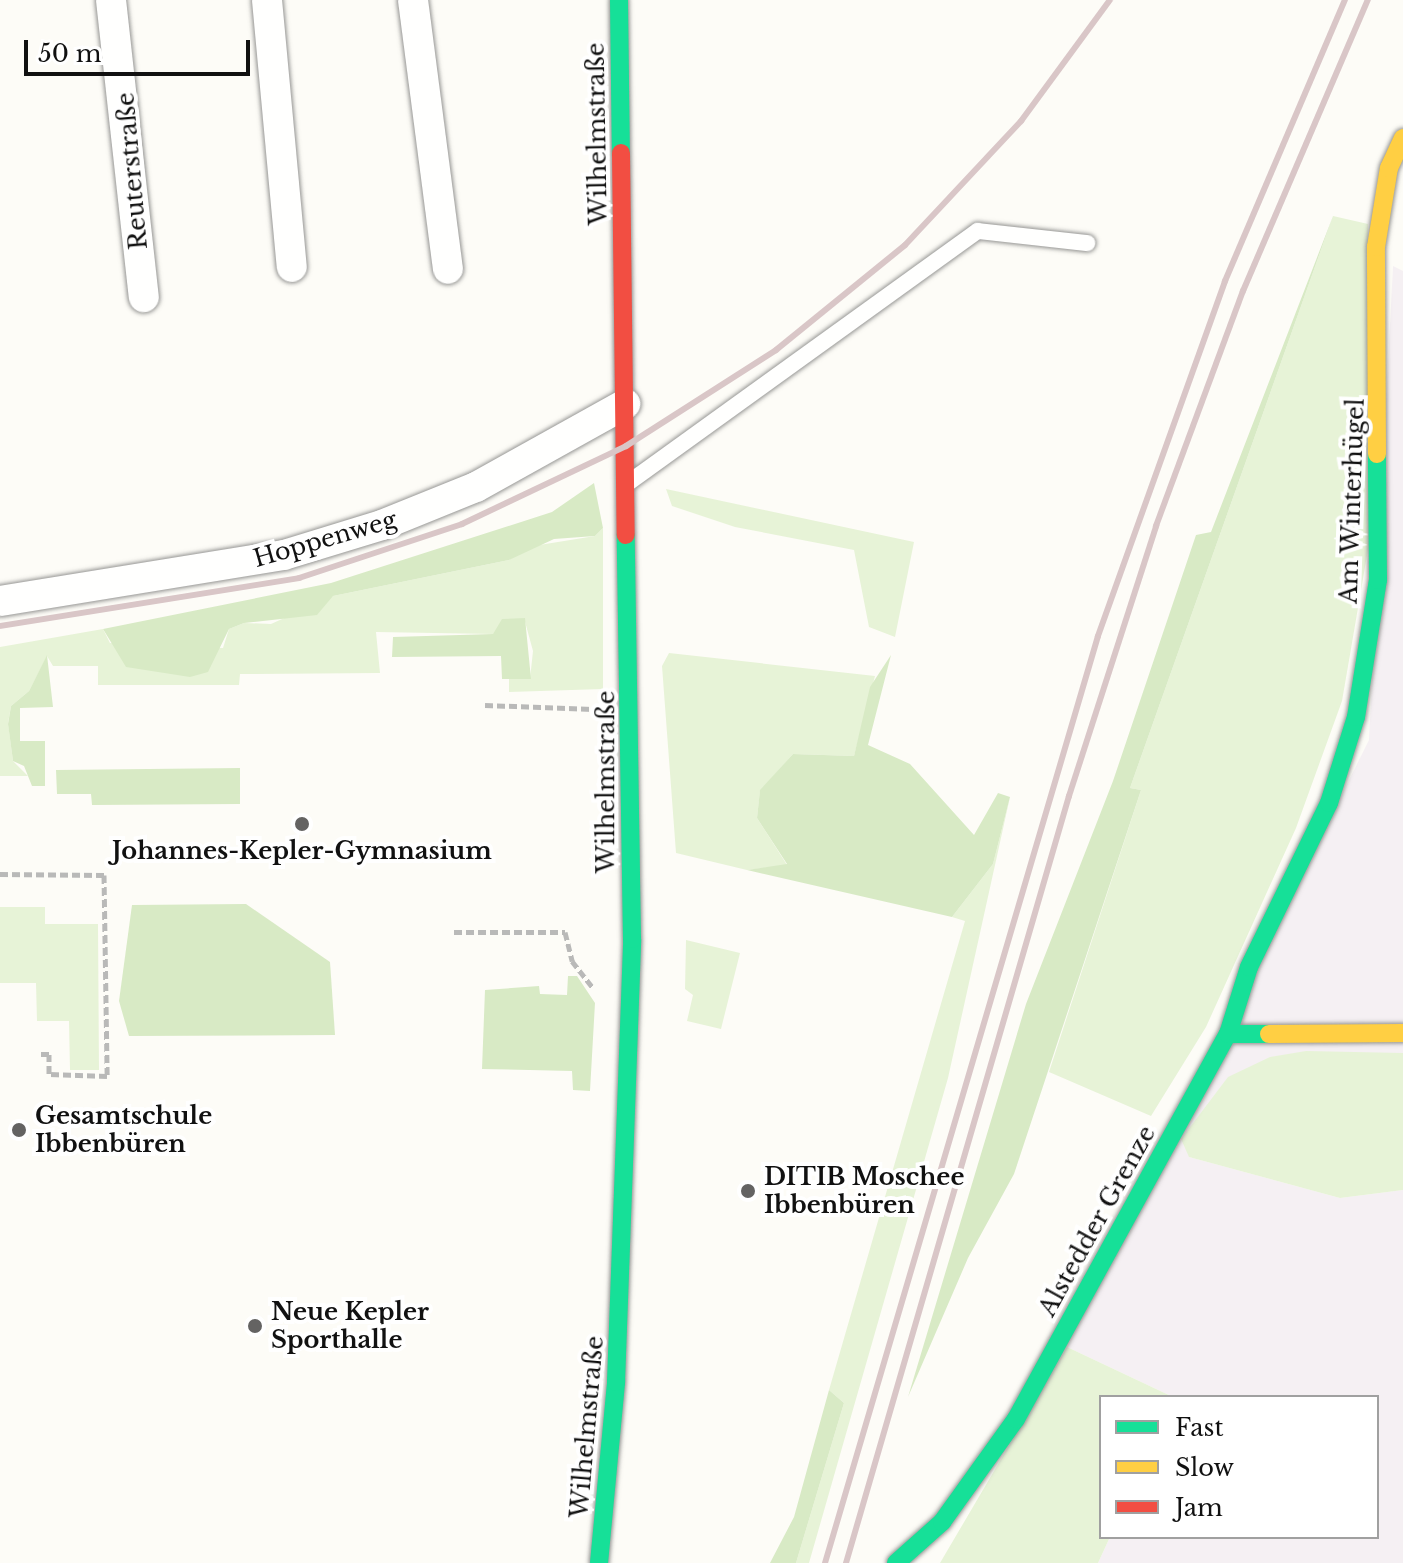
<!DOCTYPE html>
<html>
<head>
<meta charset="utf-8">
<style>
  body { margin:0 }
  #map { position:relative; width:1403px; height:1563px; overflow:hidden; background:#fdfcf7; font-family:"Libre Baskerville",serif }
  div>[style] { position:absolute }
  .industrial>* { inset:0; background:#f5f0f3 }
  .green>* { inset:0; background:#e7f3d7 }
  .forest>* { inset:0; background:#d8eac5 }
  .path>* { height:5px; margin-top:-2.5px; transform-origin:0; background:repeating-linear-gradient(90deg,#b9b9b8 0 8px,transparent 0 12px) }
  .roads { filter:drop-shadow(0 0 2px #979795) drop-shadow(0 0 2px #979795) }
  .lane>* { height:16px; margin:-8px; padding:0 8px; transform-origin:8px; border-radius:8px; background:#fffffe }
  .street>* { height:30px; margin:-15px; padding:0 15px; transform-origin:15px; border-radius:15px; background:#fffffe }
  .fast>* { height:18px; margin:-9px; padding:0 9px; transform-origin:9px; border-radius:9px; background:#16e098 }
  .slow>* { height:18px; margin:-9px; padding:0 9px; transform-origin:9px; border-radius:9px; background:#ffcf43 }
  .jam>* { height:18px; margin:-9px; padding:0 9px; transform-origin:9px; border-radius:9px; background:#f24e42 }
  .rail>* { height:6px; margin:-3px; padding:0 3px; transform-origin:3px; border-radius:3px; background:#d9c6c7 }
  .dots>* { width:22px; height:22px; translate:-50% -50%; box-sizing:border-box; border:4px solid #fff; border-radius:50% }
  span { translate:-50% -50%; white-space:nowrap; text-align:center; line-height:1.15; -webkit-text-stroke:8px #fff; paint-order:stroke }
  .street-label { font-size:24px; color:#111 }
  .poi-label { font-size:24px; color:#111; font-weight:700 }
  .left { translate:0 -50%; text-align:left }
  .legend { position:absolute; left:1099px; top:1395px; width:280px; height:144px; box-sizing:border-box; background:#fff; border:2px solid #a0a0a0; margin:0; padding:10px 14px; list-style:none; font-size:24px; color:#111 }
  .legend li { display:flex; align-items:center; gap:16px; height:40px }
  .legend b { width:40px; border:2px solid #a0a0a0 }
  .scale { position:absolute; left:24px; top:40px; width:226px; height:36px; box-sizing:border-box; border:4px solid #111; border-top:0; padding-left:10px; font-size:24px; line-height:28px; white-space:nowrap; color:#111; -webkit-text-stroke:6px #fff; paint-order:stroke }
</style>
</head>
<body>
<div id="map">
  <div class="industrial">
    <div style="clip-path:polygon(1393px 266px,1403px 271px,1403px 1053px,1189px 1157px,1340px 1198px,1403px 1190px,1403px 1563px,1098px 1563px,1110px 1537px,1377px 1537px,1377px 1397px,1173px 1397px,1067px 1347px,1369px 740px)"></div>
  </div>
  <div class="green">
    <div style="clip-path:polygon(1333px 216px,1368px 224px,1371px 532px,1342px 701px,1296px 828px,1206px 1027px,1151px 1116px,1049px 1072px,1141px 790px,1130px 788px)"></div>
    <div style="clip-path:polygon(666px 489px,914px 542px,895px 637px,869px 627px,854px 550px,735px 527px,672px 506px)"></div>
    <div style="clip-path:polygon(603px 528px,603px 689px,509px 692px,509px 678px,530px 679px,533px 651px,524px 618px,493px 634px,376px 632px,380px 673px,240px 674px,239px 685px,98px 685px,98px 666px,53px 666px,47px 656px,29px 691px,11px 706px,8px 723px,13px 761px,28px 776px,0 776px,0 647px,103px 629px,110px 643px,223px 648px,229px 629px,244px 623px,271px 624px,333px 596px,509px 560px,527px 547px,595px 536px)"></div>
    <div style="clip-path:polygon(669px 653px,875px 676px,854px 756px,793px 754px,760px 791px,757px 818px,787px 865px,747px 870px,676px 853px,662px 666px)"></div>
    <div style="clip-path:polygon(1010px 797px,948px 1078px,809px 1563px,796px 1563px,844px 1403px,829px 1390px,965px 921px,952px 917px,993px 864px)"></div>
    <div style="clip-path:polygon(0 907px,45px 907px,45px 924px,98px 924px,99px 1070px,70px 1070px,69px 1021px,37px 1021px,36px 983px,0 983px)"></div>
    <div style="clip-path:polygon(686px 940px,740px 953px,721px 1029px,687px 1021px,693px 995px,685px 989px)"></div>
    <div style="clip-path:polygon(1306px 1051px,1403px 1053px,1403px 1190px,1340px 1198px,1189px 1157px,1181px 1139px,1228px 1077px,1270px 1057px)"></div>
    <div style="clip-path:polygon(1067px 1347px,1173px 1397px,1101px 1397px,1101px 1537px,1110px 1537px,1098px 1563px,940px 1563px)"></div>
  </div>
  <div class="forest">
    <div style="clip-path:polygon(1333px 216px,1130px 788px,1141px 790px,1014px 1174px,968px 1258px,908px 1397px,1026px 1004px,1113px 781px,1196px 535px,1211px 532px)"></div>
    <div style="clip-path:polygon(594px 483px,603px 528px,595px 536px,554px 539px,509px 560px,333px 596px,317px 615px,244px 623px,229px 629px,208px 672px,190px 677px,126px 667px,103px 629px,331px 583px,552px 512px)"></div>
    <div style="clip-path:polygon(525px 618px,531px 679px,502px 679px,501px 656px,392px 657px,393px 637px,493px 634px,502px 619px)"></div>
    <div style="clip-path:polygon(47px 655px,53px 707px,20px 708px,20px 741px,45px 741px,45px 786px,32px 786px,24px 766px,13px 761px,8px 724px,11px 706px,29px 691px)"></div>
    <div style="clip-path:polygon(891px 655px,868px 745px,910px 764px,974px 835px,998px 793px,1010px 797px,993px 864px,952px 917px,747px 870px,787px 864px,757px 818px,760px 790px,793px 754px,854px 756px,870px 687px)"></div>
    <div style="clip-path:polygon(240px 768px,240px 804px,92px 805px,91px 794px,57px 794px,56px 770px)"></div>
    <div style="clip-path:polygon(246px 904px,330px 962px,335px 1035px,129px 1036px,119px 1001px,132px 905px)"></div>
    <div style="clip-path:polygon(568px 976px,577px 976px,595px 1003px,590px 1091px,573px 1090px,572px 1071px,482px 1069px,485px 990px,539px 986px,540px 994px,567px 995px)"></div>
    <div style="clip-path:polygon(829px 1390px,844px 1403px,796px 1563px,770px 1563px,794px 1517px)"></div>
  </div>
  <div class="path">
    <div style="left:485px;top:705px;width:108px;rotate:2.1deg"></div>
    <div style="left:0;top:874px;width:104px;rotate:0.6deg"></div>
    <div style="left:104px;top:875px;width:201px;rotate:89.1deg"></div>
    <div style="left:107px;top:1076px;width:58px;rotate:-178deg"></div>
    <div style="left:49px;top:1074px;width:20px;rotate:-90deg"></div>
    <div style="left:49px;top:1054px;width:12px;rotate:180deg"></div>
    <div style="left:454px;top:932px;width:111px"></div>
    <div style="left:565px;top:932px;width:30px;rotate:76deg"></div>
    <div style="left:572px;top:961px;width:34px;rotate:52deg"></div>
  </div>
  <div class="roads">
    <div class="lane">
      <div style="left:628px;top:483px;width:431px;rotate:-35.8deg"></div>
      <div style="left:978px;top:231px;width:110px;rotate:6.3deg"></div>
    </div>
    <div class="street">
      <div style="left:111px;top:0;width:299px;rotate:83.7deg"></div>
      <div style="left:267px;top:0;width:268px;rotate:84.7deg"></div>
      <div style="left:413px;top:0;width:271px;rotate:82.6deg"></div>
      <div style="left:0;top:601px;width:288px;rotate:-9.2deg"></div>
      <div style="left:284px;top:555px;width:102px;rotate:-17deg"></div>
      <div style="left:382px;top:525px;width:101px;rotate:-22deg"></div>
      <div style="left:476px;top:487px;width:171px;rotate:-29.1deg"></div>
    </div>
    <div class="fast">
      <div style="left:619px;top:0;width:153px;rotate:89.3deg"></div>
      <div style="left:1228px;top:1034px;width:70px;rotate:-72.6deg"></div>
      <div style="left:1249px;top:967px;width:182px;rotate:-64deg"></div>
      <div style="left:1329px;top:803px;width:90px;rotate:-72.6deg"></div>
      <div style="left:1356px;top:717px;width:139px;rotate:-80.9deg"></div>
      <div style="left:1378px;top:580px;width:126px;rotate:-90.5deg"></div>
      <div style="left:599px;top:1563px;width:182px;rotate:-84.6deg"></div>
      <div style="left:616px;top:1382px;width:443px;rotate:-87.9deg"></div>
      <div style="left:632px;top:939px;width:404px;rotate:-90.9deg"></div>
      <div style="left:896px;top:1563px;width:62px;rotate:-41.7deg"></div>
      <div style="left:942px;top:1522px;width:127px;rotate:-54.3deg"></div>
      <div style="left:1016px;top:1419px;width:440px;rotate:-61.2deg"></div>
      <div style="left:1228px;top:1034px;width:41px"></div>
    </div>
    <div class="slow">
      <div style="left:1377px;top:454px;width:207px;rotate:-90.3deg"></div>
      <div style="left:1376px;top:247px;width:80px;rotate:-80.7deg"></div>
      <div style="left:1389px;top:168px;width:33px;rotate:-65deg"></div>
      <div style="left:1269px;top:1034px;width:134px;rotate:-0.4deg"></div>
    </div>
    <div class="jam">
      <div style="left:621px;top:153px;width:382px;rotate:89.3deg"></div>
    </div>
  </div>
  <div class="rail">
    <div style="left:0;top:626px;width:303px;rotate:-9.1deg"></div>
    <div style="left:299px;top:578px;width:172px;rotate:-18.3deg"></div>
    <div style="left:462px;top:524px;width:182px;rotate:-25.4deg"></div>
    <div style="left:626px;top:446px;width:178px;rotate:-32.6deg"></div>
    <div style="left:776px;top:350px;width:166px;rotate:-39.1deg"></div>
    <div style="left:905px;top:245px;width:170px;rotate:-46.9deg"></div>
    <div style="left:1021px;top:121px;width:150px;rotate:-53.7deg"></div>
    <div style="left:825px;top:1563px;width:966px;rotate:-73.59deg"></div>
    <div style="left:1098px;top:636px;width:377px;rotate:-70.3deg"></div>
    <div style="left:1225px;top:281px;width:306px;rotate:-66.9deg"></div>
    <div style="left:846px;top:1563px;width:799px;rotate:-73.79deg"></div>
    <div style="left:1069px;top:796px;width:284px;rotate:-72.1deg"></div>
    <div style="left:1156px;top:526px;width:251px;rotate:-69.7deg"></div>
    <div style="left:1243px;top:291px;width:317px;rotate:-66.8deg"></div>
  </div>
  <div class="dots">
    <div style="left:302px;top:824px;background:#646362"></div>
    <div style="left:19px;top:1130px;background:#646362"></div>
    <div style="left:748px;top:1191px;background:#646362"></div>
    <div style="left:255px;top:1326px;background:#646362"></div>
  </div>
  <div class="street-label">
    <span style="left:597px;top:134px;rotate:-91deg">Wilhelmstraße</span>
    <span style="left:132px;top:171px;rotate:-95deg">Reuterstraße</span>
    <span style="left:1352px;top:501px;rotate:-88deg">Am Winterhügel</span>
    <span style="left:325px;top:539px;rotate:-16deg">Hoppenweg</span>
    <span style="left:606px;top:782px;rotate:-90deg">Wilhelmstraße</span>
    <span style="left:1097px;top:1221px;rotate:-61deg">Alstedder Grenze</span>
    <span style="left:587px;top:1427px;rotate:-85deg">Wilhelmstraße</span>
  </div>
  <div class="poi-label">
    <span style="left:302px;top:851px">Johannes-Kepler-Gymnasium</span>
    <span class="left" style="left:35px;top:1130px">Gesamtschule<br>Ibbenbüren</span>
    <span class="left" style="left:764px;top:1191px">DITIB Moschee<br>Ibbenbüren</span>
    <span class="left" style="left:271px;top:1326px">Neue Kepler<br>Sporthalle</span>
  </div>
  <ul class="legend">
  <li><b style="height:10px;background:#16e098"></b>Fast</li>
  <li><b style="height:10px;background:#ffcf43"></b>Slow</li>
  <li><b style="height:10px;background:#f24e42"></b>Jam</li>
  </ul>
  <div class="scale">50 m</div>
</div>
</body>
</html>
